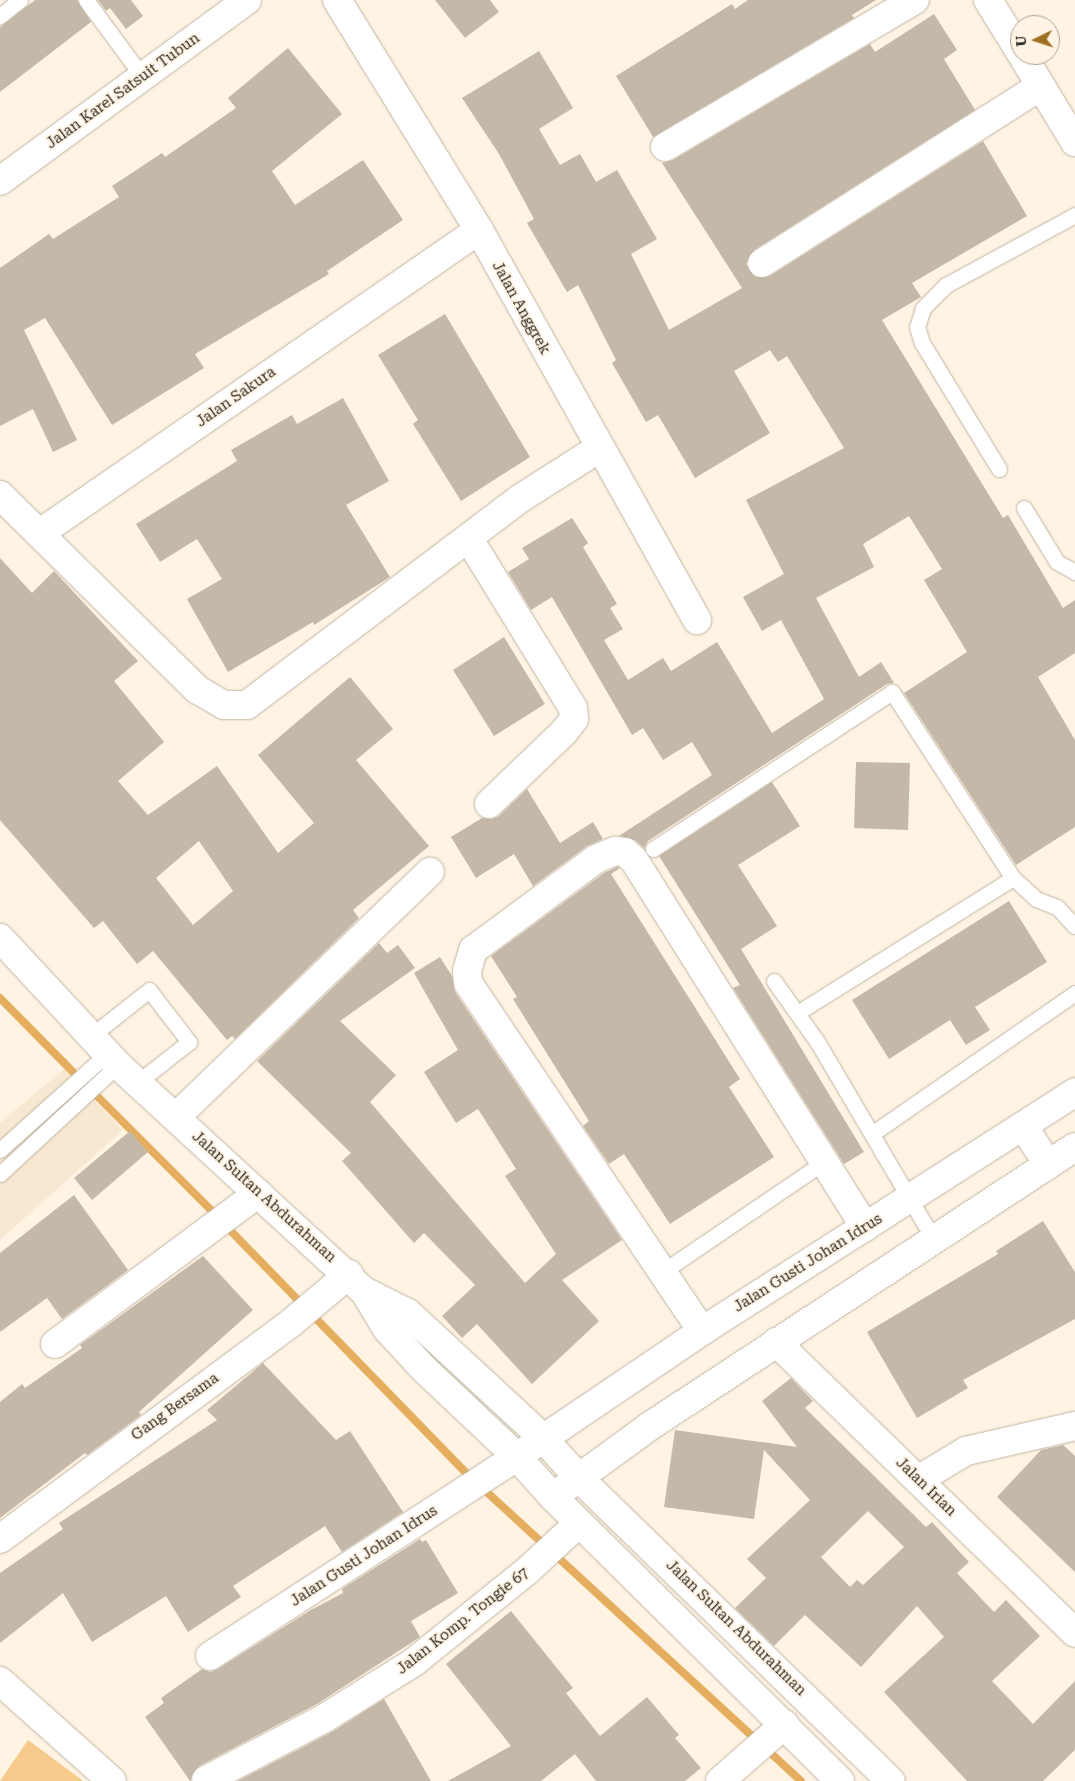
<!DOCTYPE html>
<html>
<head>
<meta charset="utf-8">
<style>
  body { margin:0 }
  #map { position:relative; width:1075px; height:1781px; overflow:hidden; background:#fff3e3; font-family:"Roboto Serif",serif }
  div>[style] { position:absolute }
  .built>* { inset:0; background:#f8e8d1 }
  .green>* { inset:0; background:#f6ca8b }
  .stream>* { height:8px; margin:-4px; padding:0 4px; transform-origin:4px; border-radius:4px; background:#e4ae5e }
  .building>* { inset:0; background:#c4b8a9 }
  .roads { filter:drop-shadow(0 0 1px #c0b5a5) drop-shadow(0 0 1px #c0b5a5) }
  .lane>* { height:15px; margin:-7.5px; padding:0 7.5px; transform-origin:7.5px; border-radius:7.5px; background:#fff }
  .street>* { height:28px; margin:-14px; padding:0 14px; transform-origin:14px; border-radius:14px; background:#fff }
  .secondary>* { height:28px; margin:-14px; padding:0 14px; transform-origin:14px; border-radius:14px; background:#fff }
  span { translate:-50% -50%; white-space:nowrap; text-align:center; line-height:1.15; -webkit-text-stroke:4px #fff3e3; paint-order:stroke }
  .street-label { font-size:15px; color:#2f2b25 }
  .north { position:absolute; left:1010px; top:15px; width:50px; height:50px; box-sizing:border-box; background:#fff3e3; border:1px solid #aca397; border-radius:50%; rotate:266deg; font-size:14px; font-weight:700; line-height:20px; text-align:center; color:#2f2b25 }
  .north::after { content:''; display:block; margin:auto; width:18px; height:22px; background:#9f7123; clip-path:polygon(50% 0,100% 100%,50% 72%,0 100%) }
</style>
</head>
<body>
<div id="map">
  <div class="built">
    <div style="clip-path:polygon(64px 1069px,123px 1130px,0 1240px,0 1123px)"></div>
  </div>
  <div class="green">
    <div style="clip-path:polygon(28px 1740px,82px 1780px,82px 1781px,0 1781px)"></div>
  </div>
  <div class="stream">
    <div style="left:0;top:998px;width:115px;rotate:45.4deg"></div>
    <div style="left:89px;top:1088px;width:181px;rotate:45deg"></div>
    <div style="left:225px;top:1225px;width:344px;rotate:45.8deg"></div>
    <div style="left:465px;top:1472px;width:456px;rotate:42.6deg"></div>
  </div>
  <div class="building">
    <div style="clip-path:polygon(35px 0,77px 0,91px 22px,0 92px,0 27px)"></div>
    <div style="clip-path:polygon(98px 0,131px 0,143px 16px,126px 29px,110px 8px,106px 11px)"></div>
    <div style="clip-path:polygon(435px 0,490px 0,499px 12px,465px 38px)"></div>
    <div style="clip-path:polygon(748px 0,876px 0,852px 15px,854px 18px,653px 137px,616px 76px,732px 4px,735px 9px)"></div>
    <div style="clip-path:polygon(934px 14px,957px 50px,944px 59px,975px 110px,754px 250px,746px 264px,755px 277px,770px 276px,983px 141px,1027px 216px,912px 283px,921px 297px,882px 320px,1003px 518px,1008px 515px,1063px 608px,1075px 600px,1075px 653px,1038px 677px,1075px 740px,1075px 827px,1016px 865px,904px 693px,967px 652px,924px 580px,942px 569px,909px 516px,863px 544px,874px 567px,816px 598px,859px 677px,881px 662px,894px 683px,887px 684px,648px 841px,644px 848px,635px 840px,619px 836px,712px 775px,692px 742px,663px 760px,643px 728px,632px 735px,552px 597px,531px 610px,508px 572px,529px 559px,522px 548px,572px 518px,588px 543px,583px 547px,617px 604px,610px 608px,623px 629px,604px 640px,628px 680px,663px 658px,671px 671px,717px 642px,772px 733px,824px 699px,781px 620px,762px 631px,743px 597px,784px 574px,746px 500px,844px 448px,787px 356px,778px 362px,770px 350px,734px 371px,770px 433px,695px 478px,658px 415px,646px 422px,612px 363px,616px 360px,578px 285px,567px 292px,527px 223px,534px 219px,499px 154px,462px 98px,539px 51px,573px 108px,539px 129px,560px 165px,580px 154px,596px 182px,617px 170px,657px 239px,631px 254px,669px 330px,742px 288px,662px 163px,673px 160px,870px 44px,875px 52px)"></div>
    <div style="clip-path:polygon(288px 48px,342px 114px,272px 171px,295px 205px,363px 160px,403px 220px,327px 271px,329px 274px,195px 354px,204px 368px,112px 425px,45px 318px,24px 330px,77px 440px,53px 452px,33px 409px,0 426px,0 268px,49px 234px,53px 239px,119px 197px,112px 186px,162px 153px,165px 157px,236px 108px,228px 98px)"></div>
    <div style="clip-path:polygon(445px 314px,530px 457px,461px 501px,413px 424px,418px 420px,378px 355px)"></div>
    <div style="clip-path:polygon(343px 398px,389px 481px,346px 505px,390px 577px,314px 625px,313px 622px,228px 672px,187px 599px,222px 579px,197px 539px,160px 562px,136px 524px,237px 461px,231px 450px,292px 415px,297px 424px)"></div>
    <div style="clip-path:polygon(evenodd,0 558px,32px 593px,54px 571px,138px 661px,114px 681px,164px 742px,118px 781px,148px 815px,217px 766px,278px 853px,314px 823px,258px 755px,350px 677px,393px 729px,356px 760px,429px 846px,353px 910px,359px 918px,235px 1039px,232px 1036px,227px 1040px,153px 951px,137px 964px,103px 921px,94px 928px,0 820px,0 558px,199px 841px,233px 891px,193px 925px,156px 878px,199px 841px)"></div>
    <div style="clip-path:polygon(504px 637px,545px 704px,494px 736px,453px 670px)"></div>
    <div style="clip-path:polygon(856px 762px,910px 763px,908px 830px,854px 828px)"></div>
    <div style="clip-path:polygon(772px 782px,800px 826px,738px 865px,777px 926px,741px 949px,864px 1152px,844px 1164px,733px 988px,740px 985px,659px 856px)"></div>
    <div style="clip-path:polygon(527px 789px,560px 843px,593px 822px,603px 839px,587px 846px,533px 886px,514px 854px,476px 878px,451px 837px,482px 818px,492px 819px,499px 816px)"></div>
    <div style="clip-path:polygon(617px 867px,620px 868px,611px 874px,740px 1079px,729px 1087px,774px 1157px,670px 1224px,624px 1154px,609px 1164px,583px 1126px,589px 1121px,513px 999px,517px 997px,491px 956px,604px 873px)"></div>
    <div style="clip-path:polygon(1009px 901px,1047px 962px,975px 1007px,990px 1030px,966px 1045px,950px 1020px,889px 1059px,852px 1000px)"></div>
    <div style="clip-path:polygon(379px 943px,387px 953px,398px 945px,415px 968px,340px 1021px,396px 1075px,370px 1102px,525px 1283px,556px 1254px,505px 1176px,516px 1169px,478px 1109px,456px 1123px,424px 1072px,458px 1050px,414px 973px,440px 957px,452px 976px,455px 992px,622px 1240px,562px 1280px,599px 1321px,532px 1384px,477px 1324px,462px 1338px,442px 1316px,475px 1285px,424px 1233px,414px 1243px,342px 1161px,351px 1153px,257px 1061px)"></div>
    <div style="clip-path:polygon(130px 1131px,148px 1152px,92px 1200px,74px 1178px)"></div>
    <div style="clip-path:polygon(74px 1195px,128px 1270px,62px 1319px,47px 1298px,0 1332px,0 1253px)"></div>
    <div style="clip-path:polygon(1043px 1221px,1075px 1272px,1075px 1319px,963px 1380px,968px 1388px,917px 1418px,867px 1332px,998px 1254px,996px 1251px)"></div>
    <div style="clip-path:polygon(203px 1256px,253px 1310px,139px 1412px,141px 1415px,87px 1455px,85px 1453px,0 1518px,0 1402px,22px 1384px,25px 1388px,82px 1348px,80px 1345px)"></div>
    <div style="clip-path:polygon(263px 1363px,336px 1440px,350px 1431px,403px 1512px,342px 1552px,325px 1526px,233px 1586px,241px 1597px,188px 1632px,166px 1596px,92px 1642px,63px 1593px,0 1643px,0 1573px,63px 1529px,59px 1523px,217px 1420px,207px 1410px)"></div>
    <div style="clip-path:polygon(evenodd,791px 1378px,813px 1401px,805px 1408px,926px 1527px,932px 1522px,969px 1562px,957px 1573px,994px 1612px,1006px 1600px,1040px 1636px,992px 1681px,1033px 1724px,1075px 1681px,1075px 1750px,1043px 1781px,967px 1781px,884px 1692px,944px 1637px,917px 1606px,861px 1667px,805px 1615px,774px 1646px,735px 1608px,766px 1578px,747px 1559px,810px 1500px,764px 1450px,754px 1519px,664px 1507px,675px 1430px,797px 1447px,762px 1401px,791px 1378px,868px 1511px,904px 1547px,863px 1585px,857px 1580px,850px 1587px,821px 1557px,868px 1511px)"></div>
    <div style="clip-path:polygon(1063px 1445px,1075px 1456px,1075px 1572px,997px 1497px,1041px 1450px)"></div>
    <div style="clip-path:polygon(420px 1539px,422px 1542px,426px 1540px,458px 1593px,411px 1621px,420px 1637px,317px 1704px,199px 1766px,190px 1781px,145px 1717px,164px 1703px,161px 1698px,202px 1669px,210px 1672px,218px 1669px,309px 1611px,343px 1593px,342px 1589px)"></div>
    <div style="clip-path:polygon(511px 1611px,573px 1688px,566px 1693px,600px 1736px,647px 1697px,679px 1735px,675px 1738px,701px 1768px,685px 1781px,596px 1781px,575px 1754px,541px 1781px,448px 1781px,511px 1746px,446px 1664px)"></div>
    <div style="clip-path:polygon(384px 1699px,431px 1781px,238px 1781px,332px 1732px)"></div>
  </div>
  <div class="roads">
    <div class="lane">
      <div style="left:86px;top:0;width:94px;rotate:53.6deg"></div>
      <div style="left:0;top:16px;width:26px;rotate:-39deg"></div>
      <div style="left:999px;top:469px;width:148px;rotate:-121.4deg"></div>
      <div style="left:922px;top:343px;width:17px;rotate:-107deg"></div>
      <div style="left:917px;top:327px;width:20px;rotate:-72deg"></div>
      <div style="left:923px;top:308px;width:33px;rotate:-45deg"></div>
      <div style="left:946px;top:285px;width:147px;rotate:-28.5deg"></div>
      <div style="left:1024px;top:508px;width:63px;rotate:58.6deg"></div>
      <div style="left:1057px;top:562px;width:21px;rotate:29deg"></div>
      <div style="left:653px;top:849px;width:286px;rotate:-33.3deg"></div>
      <div style="left:892px;top:692px;width:222px;rotate:57deg"></div>
      <div style="left:1013px;top:878px;width:31px;rotate:42deg"></div>
      <div style="left:1036px;top:899px;width:22px;rotate:21deg"></div>
      <div style="left:1057px;top:907px;width:26px;rotate:47deg"></div>
      <div style="left:774px;top:981px;width:76px;rotate:54.6deg"></div>
      <div style="left:818px;top:1043px;width:226px;rotate:59.5deg"></div>
      <div style="left:797px;top:1013px;width:255px;rotate:-32deg"></div>
      <div style="left:91px;top:1036px;width:74px;rotate:-38.4deg"></div>
      <div style="left:149px;top:990px;width:66px;rotate:52.4deg"></div>
      <div style="left:189px;top:1042px;width:65px;rotate:141.9deg"></div>
      <div style="left:873px;top:1133px;width:246px;rotate:-34.7deg"></div>
      <div style="left:0;top:1150px;width:151px;rotate:-42deg"></div>
      <div style="left:0;top:1174px;width:166px;rotate:-42.8deg"></div>
      <div style="left:662px;top:1272px;width:196px;rotate:-34.2deg"></div>
    </div>
    <div class="street">
      <div style="left:337px;top:0;width:270px;rotate:58.3deg"></div>
      <div style="left:479px;top:230px;width:447px;rotate:60.8deg"></div>
      <div style="left:988px;top:0;width:61px;rotate:58.4deg"></div>
      <div style="left:1022px;top:55px;width:102px;rotate:58.7deg"></div>
      <div style="left:665px;top:147px;width:290px;rotate:-30.5deg"></div>
      <div style="left:0;top:181px;width:306px;rotate:-36.2deg"></div>
      <div style="left:762px;top:263px;width:330px;rotate:-32.4deg"></div>
      <div style="left:0;top:495px;width:278px;rotate:44.6deg"></div>
      <div style="left:198px;top:690px;width:30px;rotate:30deg"></div>
      <div style="left:224px;top:705px;width:23px"></div>
      <div style="left:247px;top:705px;width:343px;rotate:-37.1deg"></div>
      <div style="left:521px;top:498px;width:91px;rotate:-32.5deg"></div>
      <div style="left:40px;top:533px;width:533px;rotate:-34.61deg"></div>
      <div style="left:469px;top:539px;width:198px;rotate:58.4deg"></div>
      <div style="left:573px;top:708px;width:11px;rotate:85deg"></div>
      <div style="left:574px;top:719px;width:16px;rotate:128deg"></div>
      <div style="left:564px;top:732px;width:104px;rotate:136.2deg"></div>
      <div style="left:176px;top:1117px;width:353px;rotate:-44deg"></div>
      <div style="left:702px;top:1331px;width:419px;rotate:-123.9deg"></div>
      <div style="left:468px;top:983px;width:12px;rotate:-95deg"></div>
      <div style="left:467px;top:971px;width:22px;rotate:-74deg"></div>
      <div style="left:473px;top:950px;width:153px;rotate:-36.5deg"></div>
      <div style="left:596px;top:859px;width:21px;rotate:-23deg"></div>
      <div style="left:615px;top:851px;width:10px;rotate:6deg"></div>
      <div style="left:625px;top:852px;width:12px;rotate:42deg"></div>
      <div style="left:634px;top:860px;width:434px;rotate:57.8deg"></div>
      <div style="left:776px;top:1342px;width:417px;rotate:44.2deg"></div>
      <div style="left:55px;top:1344px;width:253px;rotate:-36.6deg"></div>
      <div style="left:918px;top:1480px;width:56px;rotate:-31.1deg"></div>
      <div style="left:966px;top:1451px;width:112px;rotate:-12.9deg"></div>
      <div style="left:0;top:1539px;width:362px;rotate:-36.6deg"></div>
      <div style="left:291px;top:1323px;width:76px;rotate:-40.2deg"></div>
      <div style="left:210px;top:1656px;width:366px;rotate:-33deg"></div>
      <div style="left:0;top:1681px;width:150px;rotate:41.8deg"></div>
      <div style="left:206px;top:1780px;width:134px;rotate:-27.5deg"></div>
      <div style="left:325px;top:1718px;width:105px;rotate:-32.2deg"></div>
      <div style="left:414px;top:1662px;width:146px;rotate:-38.9deg"></div>
      <div style="left:528px;top:1570px;width:69px;rotate:-42.7deg"></div>
      <div style="left:720px;top:1781px;width:86px;rotate:-41.2deg"></div>
    </div>
    <div class="secondary">
      <div style="left:0;top:938px;width:173px;rotate:47.1deg"></div>
      <div style="left:118px;top:1065px;width:334px;rotate:42.6deg"></div>
      <div style="left:364px;top:1291px;width:49px;rotate:26.6deg"></div>
      <div style="left:408px;top:1313px;width:184px;rotate:42.8deg"></div>
      <div style="left:543px;top:1438px;width:52px;rotate:48.1deg"></div>
      <div style="left:578px;top:1477px;width:436px;rotate:44.2deg"></div>
      <div style="left:1023px;top:1126px;width:45px;rotate:56.7deg"></div>
      <div style="left:364px;top:1291px;width:44px;rotate:58.8deg"></div>
      <div style="left:387px;top:1329px;width:54px;rotate:47.2deg"></div>
      <div style="left:424px;top:1369px;width:128px;rotate:43.4deg"></div>
      <div style="left:517px;top:1457px;width:54px;rotate:48deg"></div>
      <div style="left:553px;top:1497px;width:404px;rotate:44.7deg"></div>
      <div style="left:528px;top:1449px;width:210px;rotate:-34.1deg"></div>
      <div style="left:702px;top:1331px;width:443px;rotate:-32.6deg"></div>
      <div style="left:565px;top:1488px;width:105px;rotate:-36.1deg"></div>
      <div style="left:650px;top:1426px;width:508px;rotate:-33.28deg"></div>
    </div>
  </div>
  <div class="street-label">
    <span style="left:123px;top:91px;rotate:-36deg">Jalan Karel Satsuit Tubun</span>
    <span style="left:521px;top:308px;rotate:61deg">Jalan Anggrek</span>
    <span style="left:236px;top:397px;rotate:-35deg">Jalan Sakura</span>
    <span style="left:264px;top:1197px;rotate:42deg">Jalan Sultan Abdurahman</span>
    <span style="left:808px;top:1263px;rotate:-32deg">Jalan Gusti Johan Idrus</span>
    <span style="left:175px;top:1407px;rotate:-36deg">Gang Bersama</span>
    <span style="left:926px;top:1487px;rotate:44deg">Jalan Irian</span>
    <span style="left:364px;top:1556px;rotate:-33deg">Jalan Gusti Johan Idrus</span>
    <span style="left:463px;top:1621px;rotate:-38deg">Jalan Komp. Tongie 67</span>
    <span style="left:736px;top:1628px;rotate:44deg">Jalan Sultan Abdurahman</span>
  </div>
  <div class="north">U</div>
</div>
</body>
</html>
